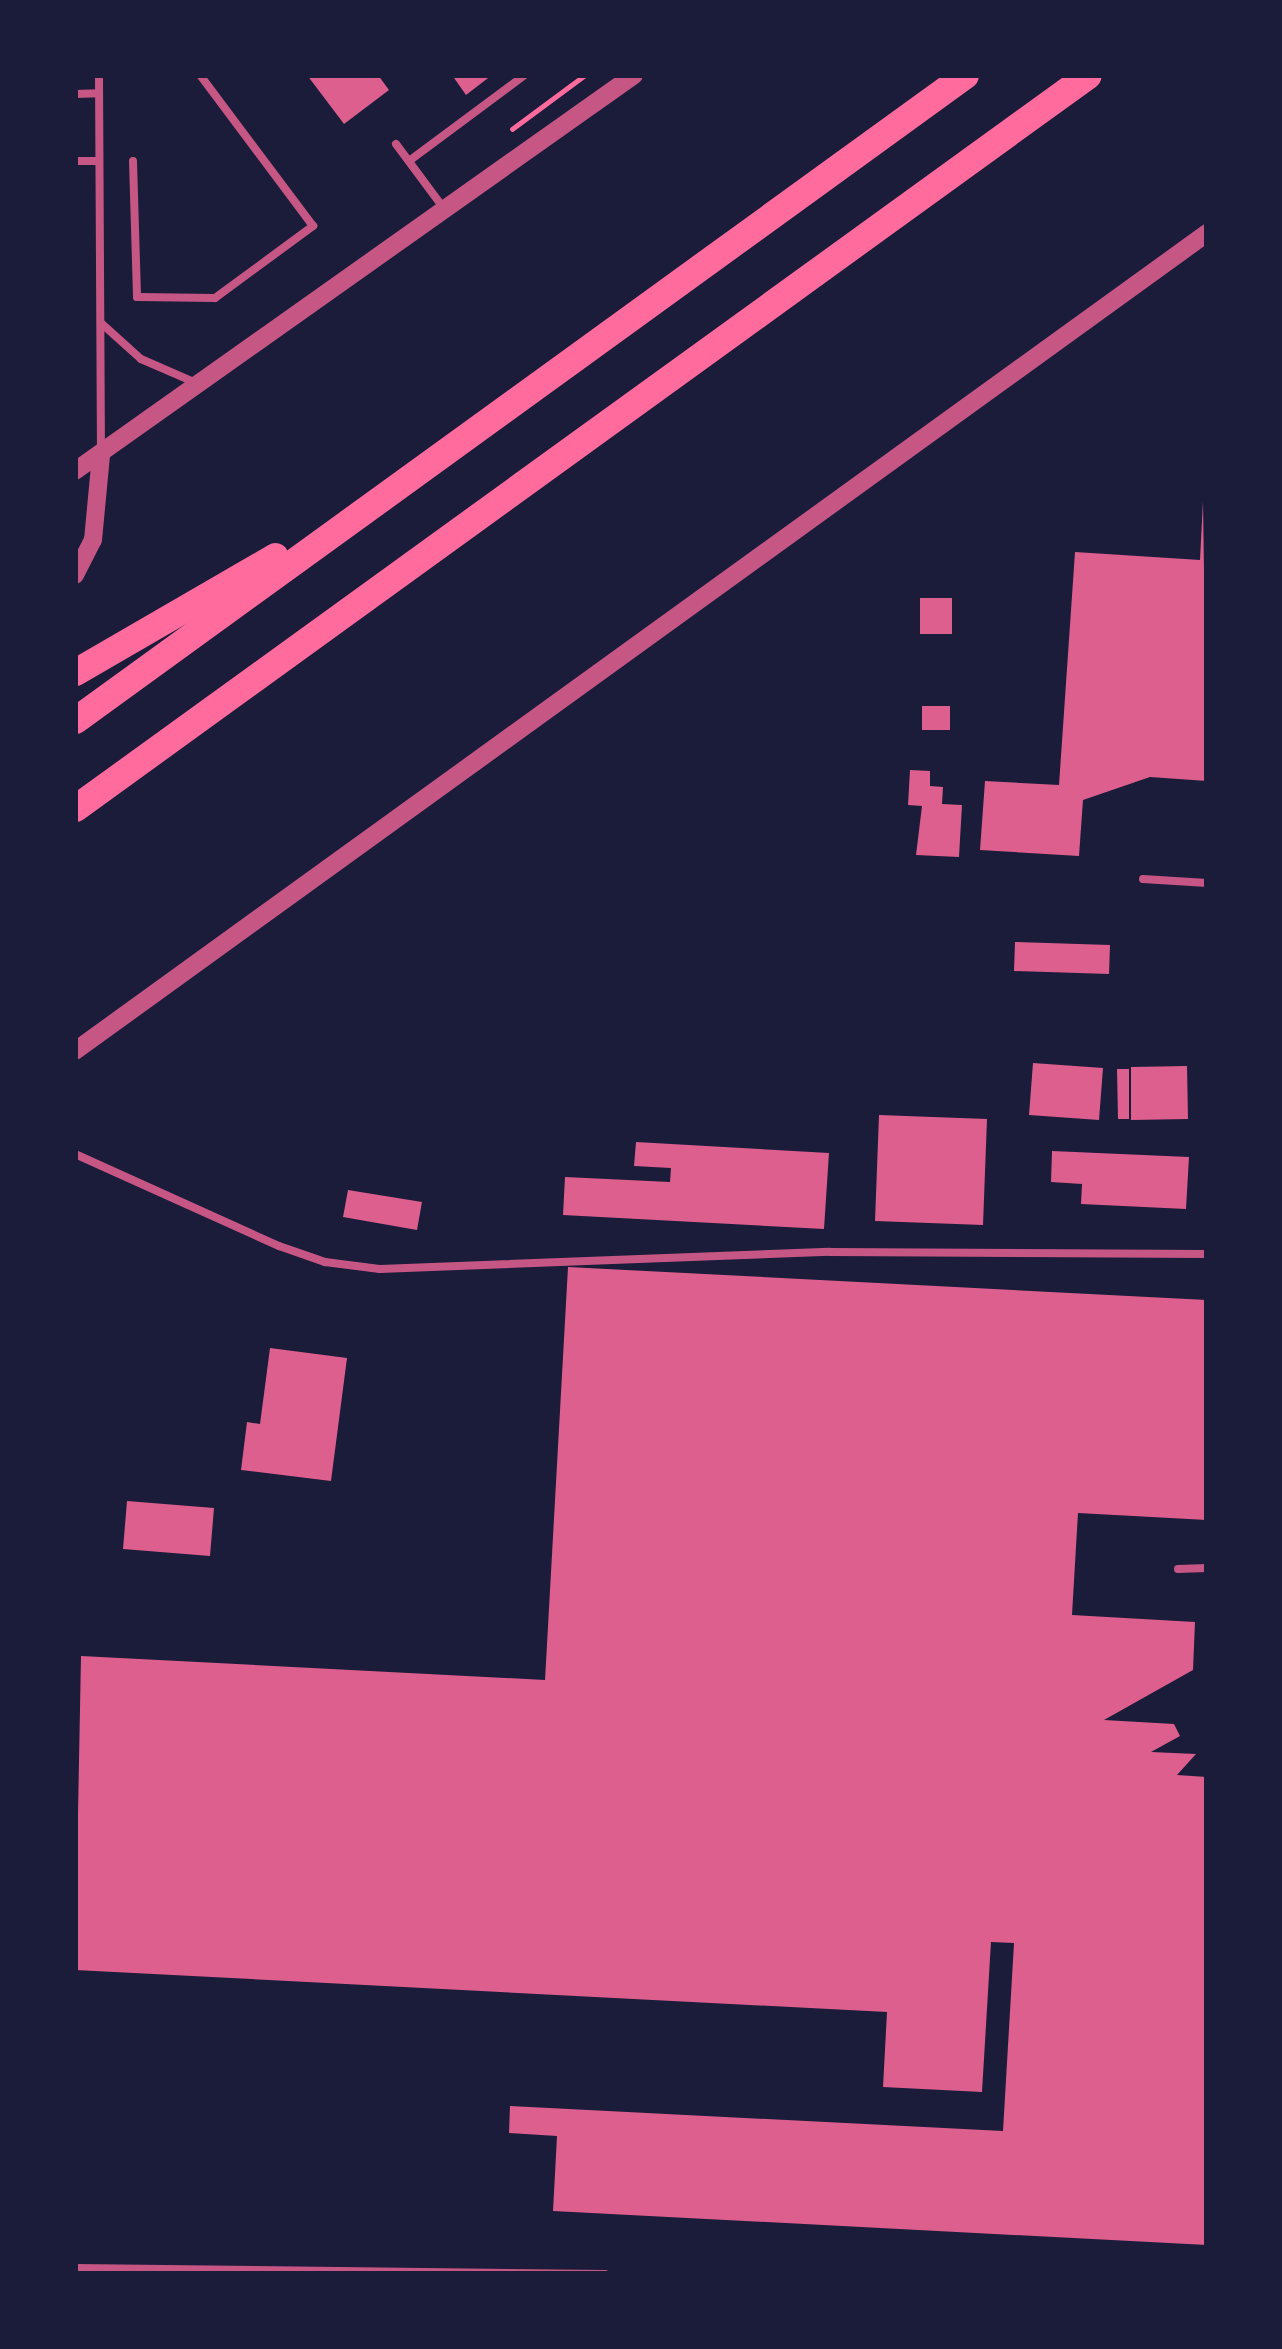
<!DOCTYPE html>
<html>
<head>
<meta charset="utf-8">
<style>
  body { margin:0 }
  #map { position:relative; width:1282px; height:2349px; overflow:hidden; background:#1b1b3a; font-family:Mulish,sans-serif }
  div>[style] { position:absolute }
  .building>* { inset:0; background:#dd5f8e }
  .path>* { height:4.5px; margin:-2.25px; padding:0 2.25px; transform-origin:2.25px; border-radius:2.25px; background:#ff6b9d }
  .service>* { height:8px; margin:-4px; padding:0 4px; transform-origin:4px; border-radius:4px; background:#c65784 }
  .tertiary>* { height:18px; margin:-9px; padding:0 9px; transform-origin:9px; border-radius:9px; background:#c65784 }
  .motorway>* { height:27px; margin:-13.5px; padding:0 13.5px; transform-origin:13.5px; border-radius:13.5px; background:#ff6b9d }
  span { translate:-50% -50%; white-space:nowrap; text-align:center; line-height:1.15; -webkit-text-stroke:10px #1b1b3a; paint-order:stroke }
  .frame { position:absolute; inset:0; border:78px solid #1b1b3a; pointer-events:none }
</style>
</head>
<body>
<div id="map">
  <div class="building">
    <div style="clip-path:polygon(307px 75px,378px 75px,389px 90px,344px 124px)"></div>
    <div style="clip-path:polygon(452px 75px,492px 75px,466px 95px)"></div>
    <div style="clip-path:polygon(1203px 501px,1207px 781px,1150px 777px,1083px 800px,1079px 856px,980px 850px,985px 781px,1059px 785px,1075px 552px,1200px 560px)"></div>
    <div style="clip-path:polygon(920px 598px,952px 598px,952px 634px,920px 634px)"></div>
    <div style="clip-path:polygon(922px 706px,950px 706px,950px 730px,922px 730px)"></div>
    <div style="clip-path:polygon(910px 770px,930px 771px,930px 786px,943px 787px,942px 804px,962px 805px,959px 857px,916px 855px,922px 806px,908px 805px)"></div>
    <div style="clip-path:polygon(1015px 942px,1110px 945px,1109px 974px,1014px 971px)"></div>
    <div style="clip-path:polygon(1033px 1063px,1103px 1068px,1099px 1120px,1029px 1115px)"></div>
    <div style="clip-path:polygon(1187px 1066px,1188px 1119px,1131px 1120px,1131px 1067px)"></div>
    <div style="clip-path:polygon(1117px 1069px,1129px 1069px,1129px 1119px,1118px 1119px)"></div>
    <div style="clip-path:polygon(879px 1115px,987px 1119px,983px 1225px,875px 1221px)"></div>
    <div style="clip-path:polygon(636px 1142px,829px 1153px,824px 1229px,563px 1215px,565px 1177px,670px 1182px,671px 1168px,634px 1166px)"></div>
    <div style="clip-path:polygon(1052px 1151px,1189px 1157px,1186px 1209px,1081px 1204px,1082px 1184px,1051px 1182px)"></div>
    <div style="clip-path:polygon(348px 1190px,422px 1202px,417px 1230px,343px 1217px)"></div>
    <div style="clip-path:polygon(568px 1267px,1207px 1300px,1207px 1520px,1078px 1513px,1072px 1615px,1195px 1622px,1193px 1670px,1104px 1720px,1174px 1724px,1180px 1736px,1151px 1752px,1196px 1754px,1177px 1775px,1207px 1777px,1207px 2245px,553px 2211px,557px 2136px,509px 2133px,510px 2106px,1003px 2131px,1014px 1943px,991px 1942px,982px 2092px,883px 2087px,887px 2012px,75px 1970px,81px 1656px,545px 1680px)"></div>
    <div style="clip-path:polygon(270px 1348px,347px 1358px,331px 1481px,241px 1470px,247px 1422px,260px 1424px)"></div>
    <div style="clip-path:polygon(127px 1501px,214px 1508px,210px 1556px,123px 1549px)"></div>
  </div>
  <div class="path">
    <div style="left:512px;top:129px;width:91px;rotate:-36.5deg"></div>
  </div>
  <div class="service">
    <div style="left:99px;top:75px;width:373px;rotate:89.7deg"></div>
    <div style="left:75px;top:94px;width:24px;rotate:-2deg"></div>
    <div style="left:396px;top:144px;width:82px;rotate:53.4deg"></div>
    <div style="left:75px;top:161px;width:22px"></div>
    <div style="left:133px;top:161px;width:136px;rotate:88.3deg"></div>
    <div style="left:137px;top:297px;width:78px;rotate:0.7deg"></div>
    <div style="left:215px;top:298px;width:122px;rotate:-36.3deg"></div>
    <div style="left:313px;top:226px;width:189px;rotate:-126.8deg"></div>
    <div style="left:409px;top:161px;width:144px;rotate:-36.6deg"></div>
    <div style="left:101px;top:323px;width:54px;rotate:42deg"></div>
    <div style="left:141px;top:359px;width:58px;rotate:23.5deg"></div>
    <div style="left:1143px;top:879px;width:64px;rotate:3.6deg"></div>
    <div style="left:75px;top:1154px;width:224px;rotate:24.3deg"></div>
    <div style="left:279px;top:1246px;width:49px;rotate:19.2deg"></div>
    <div style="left:325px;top:1262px;width:55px;rotate:7.3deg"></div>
    <div style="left:380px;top:1269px;width:450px;rotate:-2.2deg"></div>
    <div style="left:830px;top:1252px;width:377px;rotate:0.3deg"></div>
    <div style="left:1178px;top:1569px;width:29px;rotate:-2deg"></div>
    <div style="left:75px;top:2268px;width:530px;rotate:0.65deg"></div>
  </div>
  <div class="tertiary">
    <div style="left:75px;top:471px;width:685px;rotate:-35.31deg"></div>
    <div style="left:75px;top:575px;width:39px;rotate:-63deg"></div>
    <div style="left:93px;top:540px;width:85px;rotate:-84.6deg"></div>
    <div style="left:75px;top:1051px;width:1397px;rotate:-35.85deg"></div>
  </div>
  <div class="motorway">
    <div style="left:75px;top:672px;width:231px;rotate:-30.1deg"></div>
    <div style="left:75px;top:720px;width:1099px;rotate:-35.93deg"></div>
    <div style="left:75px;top:808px;width:1250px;rotate:-35.89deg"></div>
  </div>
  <div class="frame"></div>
</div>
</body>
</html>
